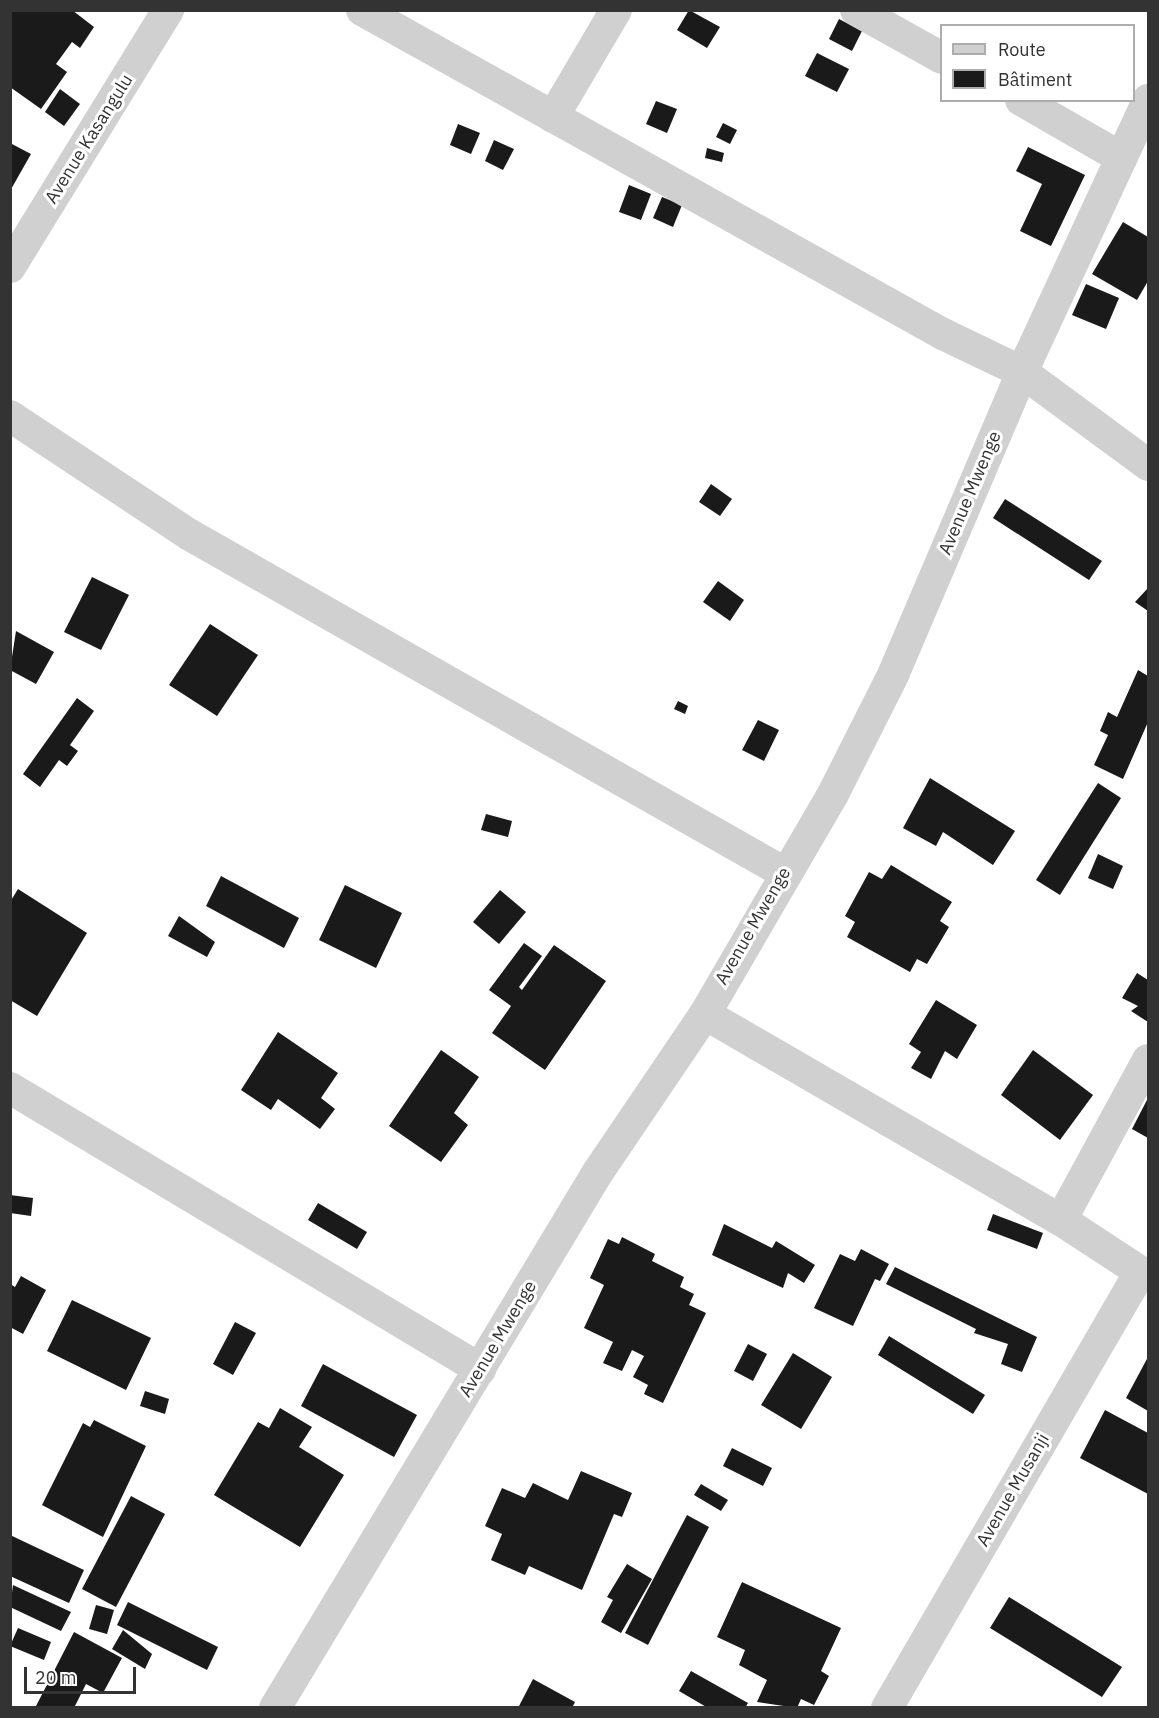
<!DOCTYPE html>
<html>
<head>
<meta charset="utf-8">
<style>
  body { margin:0 }
  #map { position:relative; width:1159px; height:1718px; overflow:hidden; background:#fff; font-family:"IBM Plex Sans",sans-serif }
  div>[style] { position:absolute }
  .building>* { inset:0; background:#1a1a1a }
  .street>* { height:32px; margin:-16px; padding:0 16px; transform-origin:16px; border-radius:16px; background:#d0d0d0 }
  span { translate:-50% -50%; white-space:nowrap; text-align:center; line-height:1.15; -webkit-text-stroke:6px #fff; paint-order:stroke }
  .street-label { font-size:18px; color:#333 }
  .frame { position:absolute; inset:0; border:12px solid #333; pointer-events:none }
  .legend { position:absolute; left:940px; top:24px; width:195px; height:78px; box-sizing:border-box; background:#fff; border:2px solid #adadad; margin:0; padding:8px 10px; list-style:none; font-size:18px; color:#333 }
  .legend li { display:flex; align-items:center; gap:12px; height:30px }
  .legend b { width:30px; border:2px solid #adadad }
  .scale { position:absolute; left:24px; top:1667px; width:112px; height:27px; box-sizing:border-box; border:3px solid #333; border-top:0; padding-left:8px; font-size:18px; line-height:21px; white-space:nowrap; color:#333; -webkit-text-stroke:4px #fff; paint-order:stroke }
</style>
</head>
<body>
<div id="map">
  <div class="building">
    <div style="clip-path:polygon(10px 10px,72px 10px,94px 27px,80px 48px,72px 42px,56px 64px,67px 72px,41px 109px,10px 87px)"></div>
    <div style="clip-path:polygon(689px 10px,720px 27px,707px 48px,677px 30px)"></div>
    <div style="clip-path:polygon(839px 19px,862px 31px,852px 51px,829px 39px)"></div>
    <div style="clip-path:polygon(817px 53px,849px 69px,837px 92px,805px 76px)"></div>
    <div style="clip-path:polygon(60px 89px,80px 104px,64px 126px,45px 112px)"></div>
    <div style="clip-path:polygon(656px 101px,677px 109px,667px 133px,646px 124px)"></div>
    <div style="clip-path:polygon(723px 123px,737px 130px,730px 144px,716px 137px)"></div>
    <div style="clip-path:polygon(458px 124px,480px 133px,471px 154px,450px 145px)"></div>
    <div style="clip-path:polygon(494px 140px,514px 149px,503px 170px,485px 161px)"></div>
    <div style="clip-path:polygon(10px 143px,31px 154px,10px 191px)"></div>
    <div style="clip-path:polygon(1028px 147px,1085px 175px,1051px 246px,1020px 231px,1042px 184px,1016px 171px)"></div>
    <div style="clip-path:polygon(707px 148px,724px 153px,722px 162px,705px 158px)"></div>
    <div style="clip-path:polygon(629px 185px,651px 194px,641px 220px,619px 212px)"></div>
    <div style="clip-path:polygon(662px 197px,682px 205px,673px 227px,653px 218px)"></div>
    <div style="clip-path:polygon(1123px 222px,1148px 237px,1148px 281px,1137px 300px,1092px 274px)"></div>
    <div style="clip-path:polygon(1086px 284px,1119px 298px,1106px 329px,1072px 315px)"></div>
    <div style="clip-path:polygon(711px 484px,732px 499px,720px 516px,699px 502px)"></div>
    <div style="clip-path:polygon(1005px 499px,1102px 561px,1089px 580px,993px 518px)"></div>
    <div style="clip-path:polygon(92px 577px,129px 595px,101px 650px,64px 632px)"></div>
    <div style="clip-path:polygon(718px 581px,744px 600px,730px 621px,703px 602px)"></div>
    <div style="clip-path:polygon(1148px 588px,1148px 611px,1135px 602px)"></div>
    <div style="clip-path:polygon(210px 624px,258px 655px,217px 716px,169px 685px)"></div>
    <div style="clip-path:polygon(16px 631px,54px 652px,36px 684px,10px 670px)"></div>
    <div style="clip-path:polygon(1138px 670px,1148px 676px,1148px 722px,1123px 779px,1094px 765px,1108px 735px,1100px 731px,1108px 712px,1117px 717px)"></div>
    <div style="clip-path:polygon(77px 698px,94px 711px,70px 745px,78px 751px,67px 766px,59px 760px,40px 787px,23px 774px)"></div>
    <div style="clip-path:polygon(678px 701px,688px 706px,685px 714px,674px 709px)"></div>
    <div style="clip-path:polygon(758px 720px,779px 730px,764px 761px,742px 750px)"></div>
    <div style="clip-path:polygon(930px 778px,1015px 831px,993px 865px,943px 832px,936px 846px,903px 828px)"></div>
    <div style="clip-path:polygon(1098px 783px,1121px 798px,1060px 895px,1036px 880px)"></div>
    <div style="clip-path:polygon(486px 814px,512px 821px,508px 837px,481px 830px)"></div>
    <div style="clip-path:polygon(1098px 854px,1123px 866px,1113px 889px,1088px 878px)"></div>
    <div style="clip-path:polygon(891px 865px,952px 902px,940px 921px,949px 927px,927px 964px,917px 959px,910px 972px,847px 937px,855px 922px,845px 916px,869px 872px,882px 879px)"></div>
    <div style="clip-path:polygon(221px 876px,299px 918px,284px 948px,206px 906px)"></div>
    <div style="clip-path:polygon(345px 885px,402px 913px,376px 968px,319px 940px)"></div>
    <div style="clip-path:polygon(18px 889px,87px 933px,37px 1016px,10px 1000px,10px 902px)"></div>
    <div style="clip-path:polygon(500px 890px,526px 912px,499px 944px,473px 922px)"></div>
    <div style="clip-path:polygon(179px 916px,215px 942px,207px 957px,168px 936px)"></div>
    <div style="clip-path:polygon(524px 943px,542px 956px,519px 987px,522px 990px,554px 945px,606px 981px,545px 1070px,492px 1033px,511px 1006px,489px 990px)"></div>
    <div style="clip-path:polygon(1137px 973px,1148px 980px,1148px 1022px,1131px 1011px,1138px 1006px,1122px 998px)"></div>
    <div style="clip-path:polygon(936px 1000px,977px 1025px,957px 1059px,945px 1051px,931px 1079px,911px 1068px,921px 1052px,909px 1044px)"></div>
    <div style="clip-path:polygon(278px 1032px,338px 1073px,321px 1098px,335px 1109px,320px 1129px,278px 1099px,271px 1110px,241px 1090px)"></div>
    <div style="clip-path:polygon(441px 1050px,479px 1077px,454px 1113px,468px 1125px,441px 1162px,389px 1126px)"></div>
    <div style="clip-path:polygon(1033px 1050px,1093px 1095px,1060px 1140px,1001px 1095px)"></div>
    <div style="clip-path:polygon(1148px 1098px,1148px 1138px,1132px 1129px)"></div>
    <div style="clip-path:polygon(10px 1195px,33px 1198px,31px 1216px,10px 1213px)"></div>
    <div style="clip-path:polygon(318px 1203px,367px 1232px,357px 1249px,308px 1220px)"></div>
    <div style="clip-path:polygon(993px 1214px,1043px 1233px,1037px 1249px,987px 1230px)"></div>
    <div style="clip-path:polygon(724px 1224px,772px 1248px,776px 1241px,815px 1265px,804px 1283px,788px 1273px,783px 1288px,712px 1255px)"></div>
    <div style="clip-path:polygon(622px 1237px,655px 1254px,652px 1261px,684px 1277px,680px 1287px,694px 1294px,689px 1305px,706px 1313px,663px 1403px,644px 1394px,648px 1385px,633px 1377px,644px 1356px,632px 1350px,622px 1371px,603px 1363px,613px 1342px,584px 1328px,604px 1285px,590px 1278px,608px 1239px,619px 1244px)"></div>
    <div style="clip-path:polygon(861px 1249px,889px 1264px,880px 1281px,875px 1279px,853px 1326px,814px 1308px,840px 1254px,855px 1261px)"></div>
    <div style="clip-path:polygon(895px 1267px,1037px 1337px,1022px 1372px,1001px 1364px,1008px 1344px,974px 1333px,976px 1329px,886px 1284px)"></div>
    <div style="clip-path:polygon(21px 1276px,46px 1290px,23px 1334px,10px 1327px,10px 1284px,15px 1287px)"></div>
    <div style="clip-path:polygon(72px 1300px,151px 1338px,126px 1390px,47px 1351px)"></div>
    <div style="clip-path:polygon(235px 1322px,256px 1333px,233px 1375px,213px 1364px)"></div>
    <div style="clip-path:polygon(889px 1336px,985px 1395px,973px 1414px,878px 1355px)"></div>
    <div style="clip-path:polygon(748px 1344px,767px 1354px,753px 1381px,734px 1371px)"></div>
    <div style="clip-path:polygon(793px 1353px,832px 1377px,801px 1429px,761px 1405px)"></div>
    <div style="clip-path:polygon(1148px 1357px,1148px 1411px,1126px 1398px)"></div>
    <div style="clip-path:polygon(323px 1364px,417px 1415px,394px 1457px,301px 1406px)"></div>
    <div style="clip-path:polygon(145px 1391px,169px 1399px,165px 1414px,140px 1406px)"></div>
    <div style="clip-path:polygon(280px 1408px,312px 1427px,299px 1447px,344px 1475px,300px 1547px,214px 1495px,258px 1422px,269px 1428px)"></div>
    <div style="clip-path:polygon(1105px 1410px,1148px 1433px,1148px 1494px,1080px 1458px)"></div>
    <div style="clip-path:polygon(94px 1420px,146px 1446px,103px 1537px,42px 1505px,83px 1423px,90px 1427px)"></div>
    <div style="clip-path:polygon(732px 1448px,772px 1468px,763px 1486px,723px 1466px)"></div>
    <div style="clip-path:polygon(581px 1471px,632px 1493px,622px 1517px,614px 1514px,582px 1590px,529px 1566px,525px 1575px,491px 1560px,502px 1534px,485px 1526px,502px 1488px,525px 1498px,533px 1483px,568px 1500px)"></div>
    <div style="clip-path:polygon(701px 1484px,728px 1500px,721px 1511px,694px 1495px)"></div>
    <div style="clip-path:polygon(131px 1496px,165px 1514px,116px 1607px,82px 1589px)"></div>
    <div style="clip-path:polygon(687px 1515px,709px 1527px,648px 1645px,625px 1633px)"></div>
    <div style="clip-path:polygon(10px 1535px,84px 1570px,69px 1603px,10px 1576px)"></div>
    <div style="clip-path:polygon(627px 1564px,652px 1579px,621px 1633px,601px 1622px,613px 1600px,607px 1597px)"></div>
    <div style="clip-path:polygon(742px 1582px,841px 1628px,821px 1671px,829px 1676px,814px 1705px,801px 1699px,797px 1708px,757px 1702px,767px 1680px,739px 1665px,745px 1650px,717px 1637px)"></div>
    <div style="clip-path:polygon(13px 1585px,71px 1612px,61px 1631px,10px 1607px)"></div>
    <div style="clip-path:polygon(1009px 1597px,1122px 1667px,1102px 1697px,990px 1628px)"></div>
    <div style="clip-path:polygon(128px 1602px,218px 1647px,207px 1670px,117px 1625px)"></div>
    <div style="clip-path:polygon(96px 1605px,114px 1610px,107px 1634px,89px 1629px)"></div>
    <div style="clip-path:polygon(18px 1628px,51px 1642px,44px 1660px,10px 1646px)"></div>
    <div style="clip-path:polygon(123px 1630px,152px 1654px,145px 1669px,112px 1649px)"></div>
    <div style="clip-path:polygon(74px 1632px,122px 1658px,103px 1693px,86px 1684px,74px 1708px,35px 1708px)"></div>
    <div style="clip-path:polygon(691px 1671px,748px 1703px,745px 1708px,708px 1708px,679px 1691px)"></div>
    <div style="clip-path:polygon(533px 1679px,575px 1702px,572px 1708px,518px 1708px)"></div>
  </div>
  <div class="street">
    <div style="left:362px;top:10px;width:665px;rotate:29.15deg"></div>
    <div style="left:943px;top:334px;width:88px;rotate:25.7deg"></div>
    <div style="left:1022px;top:372px;width:157px;rotate:36.4deg"></div>
    <div style="left:856px;top:10px;width:98px;rotate:29.2deg"></div>
    <div style="left:1021px;top:100px;width:116px;rotate:29.9deg"></div>
    <div style="left:553px;top:117px;width:124px;rotate:-59.5deg"></div>
    <div style="left:10px;top:267px;width:302px;rotate:-58.4deg"></div>
    <div style="left:10px;top:416px;width:216px;rotate:33.5deg"></div>
    <div style="left:190px;top:535px;width:682px;rotate:29.61deg"></div>
    <div style="left:705px;top:1014px;width:411px;rotate:30.1deg"></div>
    <div style="left:1061px;top:1220px;width:104px;rotate:33.2deg"></div>
    <div style="left:10px;top:1088px;width:548px;rotate:30.87deg"></div>
    <div style="left:1061px;top:1220px;width:182px;rotate:-61.5deg"></div>
    <div style="left:275px;top:1708px;width:626px;rotate:-58.93deg"></div>
    <div style="left:598px;top:1172px;width:191px;rotate:-55.9deg"></div>
    <div style="left:705px;top:1014px;width:255px;rotate:-59.8deg"></div>
    <div style="left:833px;top:794px;width:133px;rotate:-63.2deg"></div>
    <div style="left:893px;top:675px;width:329px;rotate:-66.9deg"></div>
    <div style="left:1022px;top:372px;width:300px;rotate:-65.1deg"></div>
    <div style="left:887px;top:1708px;width:504px;rotate:-59.87deg"></div>
  </div>
  <div class="street-label">
    <span style="left:89px;top:139px;rotate:-58deg">Avenue Kasangulu</span>
    <span style="left:970px;top:493px;rotate:-67deg">Avenue Mwenge</span>
    <span style="left:753px;top:926px;rotate:-60deg">Avenue Mwenge</span>
    <span style="left:498px;top:1339px;rotate:-59deg">Avenue Mwenge</span>
    <span style="left:1013px;top:1490px;rotate:-60deg">Avenue Musanji</span>
  </div>
  <div class="frame"></div>
  <ul class="legend">
  <li><b style="height:8px;background:#d0d0d0"></b>Route</li>
  <li><b style="height:16px;background:#1a1a1a"></b>Bâtiment</li>
  </ul>
  <div class="scale">20 m</div>
</div>
</body>
</html>
